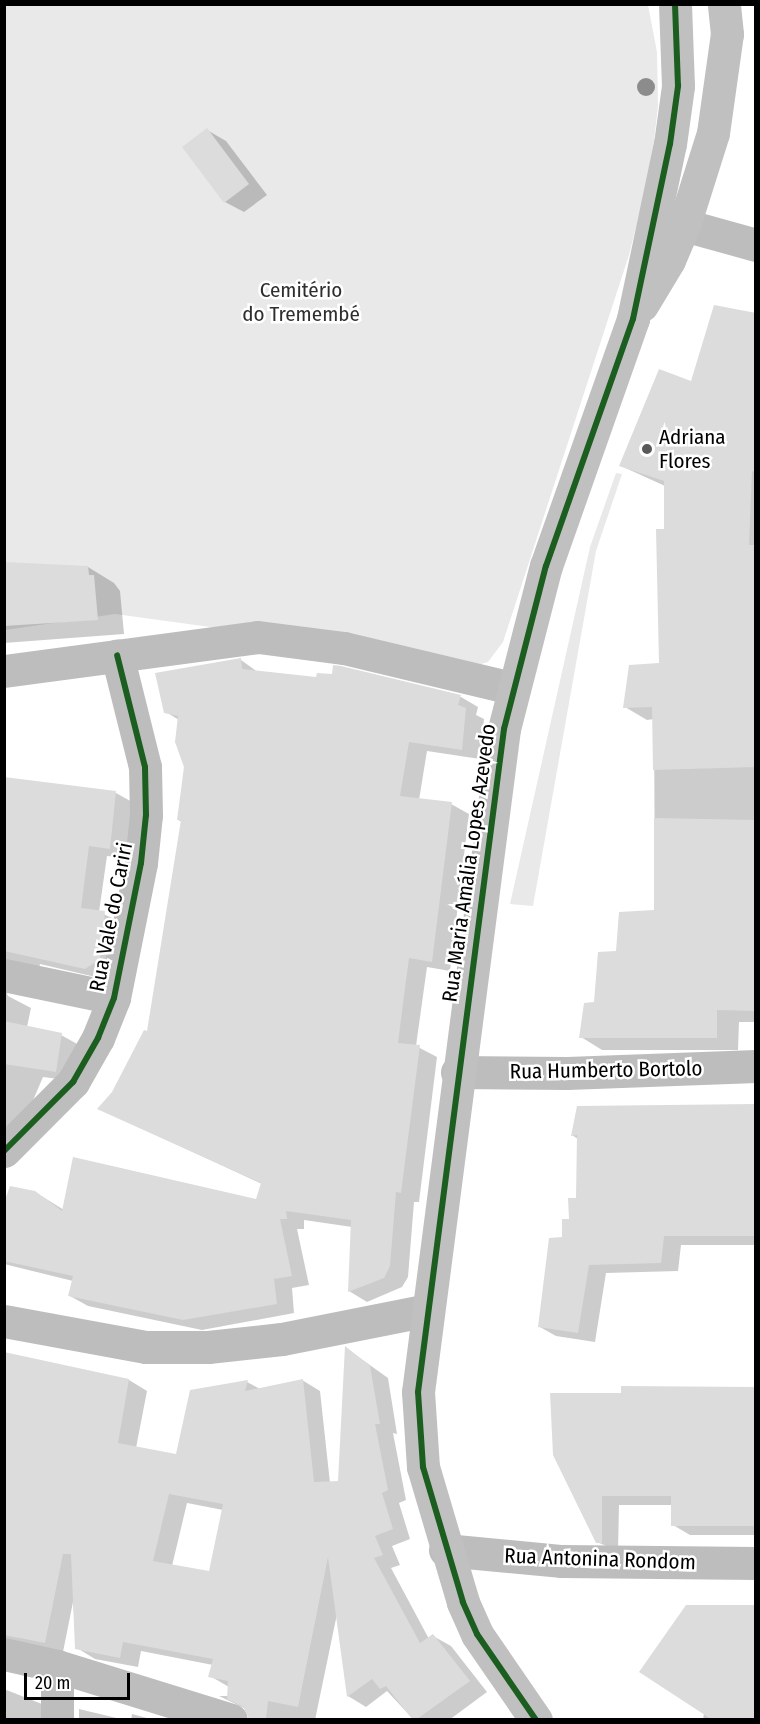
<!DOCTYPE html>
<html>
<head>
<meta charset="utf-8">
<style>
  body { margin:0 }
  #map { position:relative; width:760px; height:1724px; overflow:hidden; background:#fff; font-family:"Fira Sans Condensed",sans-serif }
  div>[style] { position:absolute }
  .green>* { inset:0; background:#e9e9e9 }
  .shadow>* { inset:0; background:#0003 }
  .building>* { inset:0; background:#dcdcdc }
  .street>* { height:33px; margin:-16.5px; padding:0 16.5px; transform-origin:16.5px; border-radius:16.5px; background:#bdbdbd }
  .secondary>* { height:33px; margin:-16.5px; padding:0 16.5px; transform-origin:16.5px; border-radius:16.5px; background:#c0c0c0 }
  .cycleway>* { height:6px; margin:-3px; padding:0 3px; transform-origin:3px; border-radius:3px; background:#1b5e20 }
  .trees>* { width:18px; height:18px; margin:-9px; border-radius:50%; background:#8c8c8c }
  .dots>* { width:16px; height:16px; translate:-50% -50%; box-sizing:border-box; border:3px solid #fff; border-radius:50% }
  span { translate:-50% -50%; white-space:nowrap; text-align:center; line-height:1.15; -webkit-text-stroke:5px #fff; paint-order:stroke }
  .park-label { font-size:21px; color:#2e2e2e }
  .poi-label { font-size:21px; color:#000 }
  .left { translate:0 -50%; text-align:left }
  .street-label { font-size:21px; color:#000 }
  .frame { position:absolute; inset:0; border:6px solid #000; pointer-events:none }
  .scale { position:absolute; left:24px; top:1673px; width:106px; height:27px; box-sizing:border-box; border:3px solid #000; border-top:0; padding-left:8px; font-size:18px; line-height:21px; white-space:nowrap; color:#000; -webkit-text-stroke:4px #fff; paint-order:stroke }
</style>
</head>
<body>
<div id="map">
  <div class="green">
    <div style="clip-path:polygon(4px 5px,648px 5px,657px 52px,658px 106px,651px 167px,629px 255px,503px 642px,488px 662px,481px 664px,115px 614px,5px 630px)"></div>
    <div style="clip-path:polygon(616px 473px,622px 474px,596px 551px,533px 906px,510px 904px,590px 547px)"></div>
  </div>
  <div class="shadow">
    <div style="clip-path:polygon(207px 130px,226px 141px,267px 195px,244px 212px,225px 202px)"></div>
    <div style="clip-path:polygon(756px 315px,756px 1022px,739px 1022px,738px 1050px,602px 1050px,581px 1037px,618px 952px,655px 911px,654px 719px,647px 720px,625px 707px,661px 664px,665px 486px,621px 466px)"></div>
    <div style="clip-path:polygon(4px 564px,88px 567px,114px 583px,120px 591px,124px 634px,4px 643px)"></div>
    <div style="clip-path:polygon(241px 660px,259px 673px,317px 679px,333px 675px,334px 667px,461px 697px,478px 707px,476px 715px,484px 719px,480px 759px,427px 751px,419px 800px,451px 804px,469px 814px,450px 971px,427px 967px,416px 1046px,437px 1057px,419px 1202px,414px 1202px,408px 1277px,402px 1287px,367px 1302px,349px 1291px,352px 1227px,304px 1220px,304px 1229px,297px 1229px,309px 1285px,292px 1288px,294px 1313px,202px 1330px,88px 1306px,70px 1296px,73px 1281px,4px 1264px,4px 1213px,35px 1192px,64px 1210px,257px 1201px,262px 1184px,100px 1109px,113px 1093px,148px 1034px,183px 822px,178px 820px,185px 767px,179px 720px,166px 712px)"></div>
    <div style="clip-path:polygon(4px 778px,116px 793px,134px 803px,128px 858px,107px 856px,99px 912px,123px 923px,104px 979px,40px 964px,39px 969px,4px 980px)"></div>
    <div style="clip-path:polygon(4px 985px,8px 996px,31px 1008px,27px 1027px,61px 1035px,79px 1045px,74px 1081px,43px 1077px,20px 1131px,4px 1146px)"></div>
    <div style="clip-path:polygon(756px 1106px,756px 1245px,681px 1245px,678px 1271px,606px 1273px,595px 1342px,556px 1336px,540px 1327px,578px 1199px,578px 1139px,572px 1135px)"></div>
    <div style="clip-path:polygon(evenodd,346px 1348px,388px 1378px,397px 1434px,393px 1433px,406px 1500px,399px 1503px,410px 1539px,392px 1546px,400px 1565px,391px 1568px,429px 1639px,433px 1636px,451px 1646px,487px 1692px,449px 1720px,414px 1720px,387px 1691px,366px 1707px,348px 1696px,337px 1614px,315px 1720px,250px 1720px,244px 1708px,219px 1696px,228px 1696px,229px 1687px,210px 1676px,213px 1665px,141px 1651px,138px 1667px,95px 1659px,77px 1648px,73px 1602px,63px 1652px,4px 1640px,4px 1353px,129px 1380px,147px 1391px,136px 1448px,177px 1455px,247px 1382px,260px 1389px,302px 1380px,320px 1391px,330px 1483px,340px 1482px,346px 1348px,187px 1503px,223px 1510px,210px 1573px,172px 1566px,187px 1503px)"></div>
    <div style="clip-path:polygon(756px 1388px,756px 1535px,690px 1535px,673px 1525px,673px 1505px,619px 1505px,618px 1551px,597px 1542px,555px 1455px,622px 1395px)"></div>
    <div style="clip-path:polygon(756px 1607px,756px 1720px,703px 1720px,704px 1713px)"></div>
    <div style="clip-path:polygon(4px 1689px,52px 1708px,49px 1720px,4px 1720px)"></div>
    <div style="clip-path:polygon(79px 1709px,125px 1720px,79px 1720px)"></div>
    <div style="clip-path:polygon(132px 1714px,154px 1720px,131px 1720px)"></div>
  </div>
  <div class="building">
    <div style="clip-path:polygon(207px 128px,249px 184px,224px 203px,182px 147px)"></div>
    <div style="clip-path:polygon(714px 305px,756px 313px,756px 472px,752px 471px,749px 545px,756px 545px,756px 767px,653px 770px,652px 707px,623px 708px,629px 665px,659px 663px,656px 529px,664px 529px,664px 481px,619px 466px,659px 369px,691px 381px)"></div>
    <div style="clip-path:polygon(4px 562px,88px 566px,89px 575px,94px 575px,98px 620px,4px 626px)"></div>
    <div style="clip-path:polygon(241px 658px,242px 669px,316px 677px,317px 673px,332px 674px,333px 665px,341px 666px,461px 695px,458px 705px,466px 708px,462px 750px,409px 742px,400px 796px,452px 802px,432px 962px,409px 958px,402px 1011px,398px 1043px,420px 1045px,401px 1193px,396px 1192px,390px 1266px,384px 1278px,348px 1292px,351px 1220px,286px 1211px,287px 1219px,280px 1219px,292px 1276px,274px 1279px,277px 1304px,183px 1320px,68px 1296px,73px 1276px,4px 1261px,4px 1203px,10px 1186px,35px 1191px,62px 1211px,73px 1157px,256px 1199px,261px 1183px,97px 1109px,112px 1092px,144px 1030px,147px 1031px,181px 820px,177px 820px,184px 767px,175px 742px,178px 716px,164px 713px,155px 673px)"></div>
    <div style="clip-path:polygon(4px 777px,116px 791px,110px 849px,89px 846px,81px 908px,105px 911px,100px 959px,85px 969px,4px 951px)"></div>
    <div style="clip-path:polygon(654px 818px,756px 820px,756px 1011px,717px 1010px,717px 1038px,579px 1038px,584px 1003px,594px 1002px,598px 952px,616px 951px,619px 912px,654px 910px)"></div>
    <div style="clip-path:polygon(4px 1021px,62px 1033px,56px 1072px,4px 1064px)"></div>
    <div style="clip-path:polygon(756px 1104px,756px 1236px,664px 1236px,661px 1263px,589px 1265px,578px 1333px,538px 1327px,549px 1238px,562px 1237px,562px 1219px,569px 1219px,568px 1198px,576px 1198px,577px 1135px,571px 1136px,577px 1106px)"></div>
    <div style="clip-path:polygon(evenodd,345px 1346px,370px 1366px,380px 1424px,375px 1424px,388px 1490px,382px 1493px,393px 1529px,375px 1536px,383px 1555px,374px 1558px,420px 1643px,433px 1634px,470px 1681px,417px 1719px,412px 1719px,386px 1686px,380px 1689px,372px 1679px,347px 1697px,328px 1557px,298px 1707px,268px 1701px,266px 1719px,249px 1719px,244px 1707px,227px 1699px,228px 1681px,208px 1677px,213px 1659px,123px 1642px,120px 1658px,75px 1649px,71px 1554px,63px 1554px,45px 1643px,4px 1635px,4px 1352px,129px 1379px,118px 1443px,176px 1454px,190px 1390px,248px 1380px,245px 1391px,303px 1379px,314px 1482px,338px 1481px,345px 1346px,169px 1494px,223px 1504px,209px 1571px,153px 1561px,169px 1494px)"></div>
    <div style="clip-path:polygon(621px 1386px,756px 1387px,756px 1526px,671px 1526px,671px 1496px,602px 1496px,602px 1543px,596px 1543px,553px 1455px,550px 1393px,621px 1393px)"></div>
    <div style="clip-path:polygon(686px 1605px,756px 1605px,756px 1719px,711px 1719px,639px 1672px)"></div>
  </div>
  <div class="street">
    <div style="left:684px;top:225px;width:75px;rotate:15.5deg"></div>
    <div style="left:4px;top:671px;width:256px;rotate:-7.6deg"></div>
    <div style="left:258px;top:637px;width:87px;rotate:7.3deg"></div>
    <div style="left:344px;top:648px;width:173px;rotate:13.4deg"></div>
    <div style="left:4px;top:975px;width:112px;rotate:11.8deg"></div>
    <div style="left:457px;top:1072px;width:110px;rotate:0.5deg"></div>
    <div style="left:567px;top:1073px;width:189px;rotate:-2.1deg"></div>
    <div style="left:4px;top:1151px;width:98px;rotate:-45deg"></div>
    <div style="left:73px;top:1082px;width:51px;rotate:-60.4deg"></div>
    <div style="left:98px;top:1038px;width:43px;rotate:-68.2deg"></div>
    <div style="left:114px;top:998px;width:138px;rotate:-78.7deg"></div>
    <div style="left:141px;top:863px;width:48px;rotate:-84.1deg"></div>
    <div style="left:146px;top:815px;width:48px;rotate:-91.2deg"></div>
    <div style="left:145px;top:767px;width:115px;rotate:-104deg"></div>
    <div style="left:4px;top:1321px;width:144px;rotate:10.4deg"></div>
    <div style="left:146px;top:1347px;width:62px"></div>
    <div style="left:208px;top:1347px;width:74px;rotate:-6.2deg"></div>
    <div style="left:282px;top:1339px;width:149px;rotate:-11.2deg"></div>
    <div style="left:445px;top:1550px;width:118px;rotate:5.4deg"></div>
    <div style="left:562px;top:1561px;width:194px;rotate:0.6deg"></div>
    <div style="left:4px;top:1654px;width:54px;rotate:12.8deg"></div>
    <div style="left:57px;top:1666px;width:182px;rotate:17.2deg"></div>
    <div style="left:57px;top:1720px;width:54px;rotate:-90deg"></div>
  </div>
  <div class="secondary">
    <div style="left:642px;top:305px;width:52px;rotate:-59deg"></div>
    <div style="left:669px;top:260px;width:38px;rotate:-67deg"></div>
    <div style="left:684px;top:225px;width:96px;rotate:-72.5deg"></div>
    <div style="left:713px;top:133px;width:100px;rotate:-82deg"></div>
    <div style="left:727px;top:34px;width:30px;rotate:-96deg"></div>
    <div style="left:536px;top:1720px;width:104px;rotate:-124.5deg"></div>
    <div style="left:477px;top:1634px;width:35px;rotate:-114deg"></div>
    <div style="left:463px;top:1602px;width:141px;rotate:-106.5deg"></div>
    <div style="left:423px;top:1467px;width:75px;rotate:-93.8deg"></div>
    <div style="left:418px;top:1392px;width:669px;rotate:-82.61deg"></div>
    <div style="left:504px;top:729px;width:168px;rotate:-75.6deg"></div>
    <div style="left:546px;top:566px;width:262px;rotate:-70.6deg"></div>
    <div style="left:633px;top:319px;width:179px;rotate:-78.1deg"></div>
    <div style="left:670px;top:144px;width:59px;rotate:-82.1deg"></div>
    <div style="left:678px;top:86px;width:82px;rotate:-92.1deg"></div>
  </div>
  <div class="cycleway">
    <div style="left:4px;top:1151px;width:98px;rotate:-45deg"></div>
    <div style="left:73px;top:1082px;width:51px;rotate:-60.4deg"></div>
    <div style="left:98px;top:1038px;width:43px;rotate:-68.2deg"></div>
    <div style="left:114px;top:998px;width:138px;rotate:-78.7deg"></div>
    <div style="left:141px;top:863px;width:48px;rotate:-84.1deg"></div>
    <div style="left:146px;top:815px;width:48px;rotate:-91.2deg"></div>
    <div style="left:145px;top:767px;width:115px;rotate:-104deg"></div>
    <div style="left:536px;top:1720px;width:104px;rotate:-124.5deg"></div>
    <div style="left:477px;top:1634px;width:35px;rotate:-114deg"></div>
    <div style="left:463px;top:1602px;width:141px;rotate:-106.5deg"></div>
    <div style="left:423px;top:1467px;width:75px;rotate:-93.8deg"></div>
    <div style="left:418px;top:1392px;width:669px;rotate:-82.61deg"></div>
    <div style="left:504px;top:729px;width:168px;rotate:-75.6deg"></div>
    <div style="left:546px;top:566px;width:262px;rotate:-70.6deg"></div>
    <div style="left:633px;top:319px;width:179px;rotate:-78.1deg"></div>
    <div style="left:670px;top:144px;width:59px;rotate:-82.1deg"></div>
    <div style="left:678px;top:86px;width:82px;rotate:-92.1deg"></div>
  </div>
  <div class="trees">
    <div style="left:646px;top:87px"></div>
  </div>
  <div class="dots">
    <div style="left:647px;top:449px;background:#595959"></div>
  </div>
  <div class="park-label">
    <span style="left:301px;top:302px">Cemitério<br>do Tremembé</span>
  </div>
  <div class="poi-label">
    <span class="left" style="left:659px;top:449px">Adriana<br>Flores</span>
  </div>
  <div class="street-label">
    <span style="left:469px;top:863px;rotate:-82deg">Rua Maria Amália Lopes Azevedo</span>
    <span style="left:111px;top:917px;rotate:-79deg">Rua Vale do Cariri</span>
    <span style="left:606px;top:1070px;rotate:-1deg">Rua Humberto Bortolo</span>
    <span style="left:600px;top:1559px;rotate:2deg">Rua Antonina Rondom</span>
  </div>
  <div class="frame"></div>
  <div class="scale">20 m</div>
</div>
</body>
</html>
